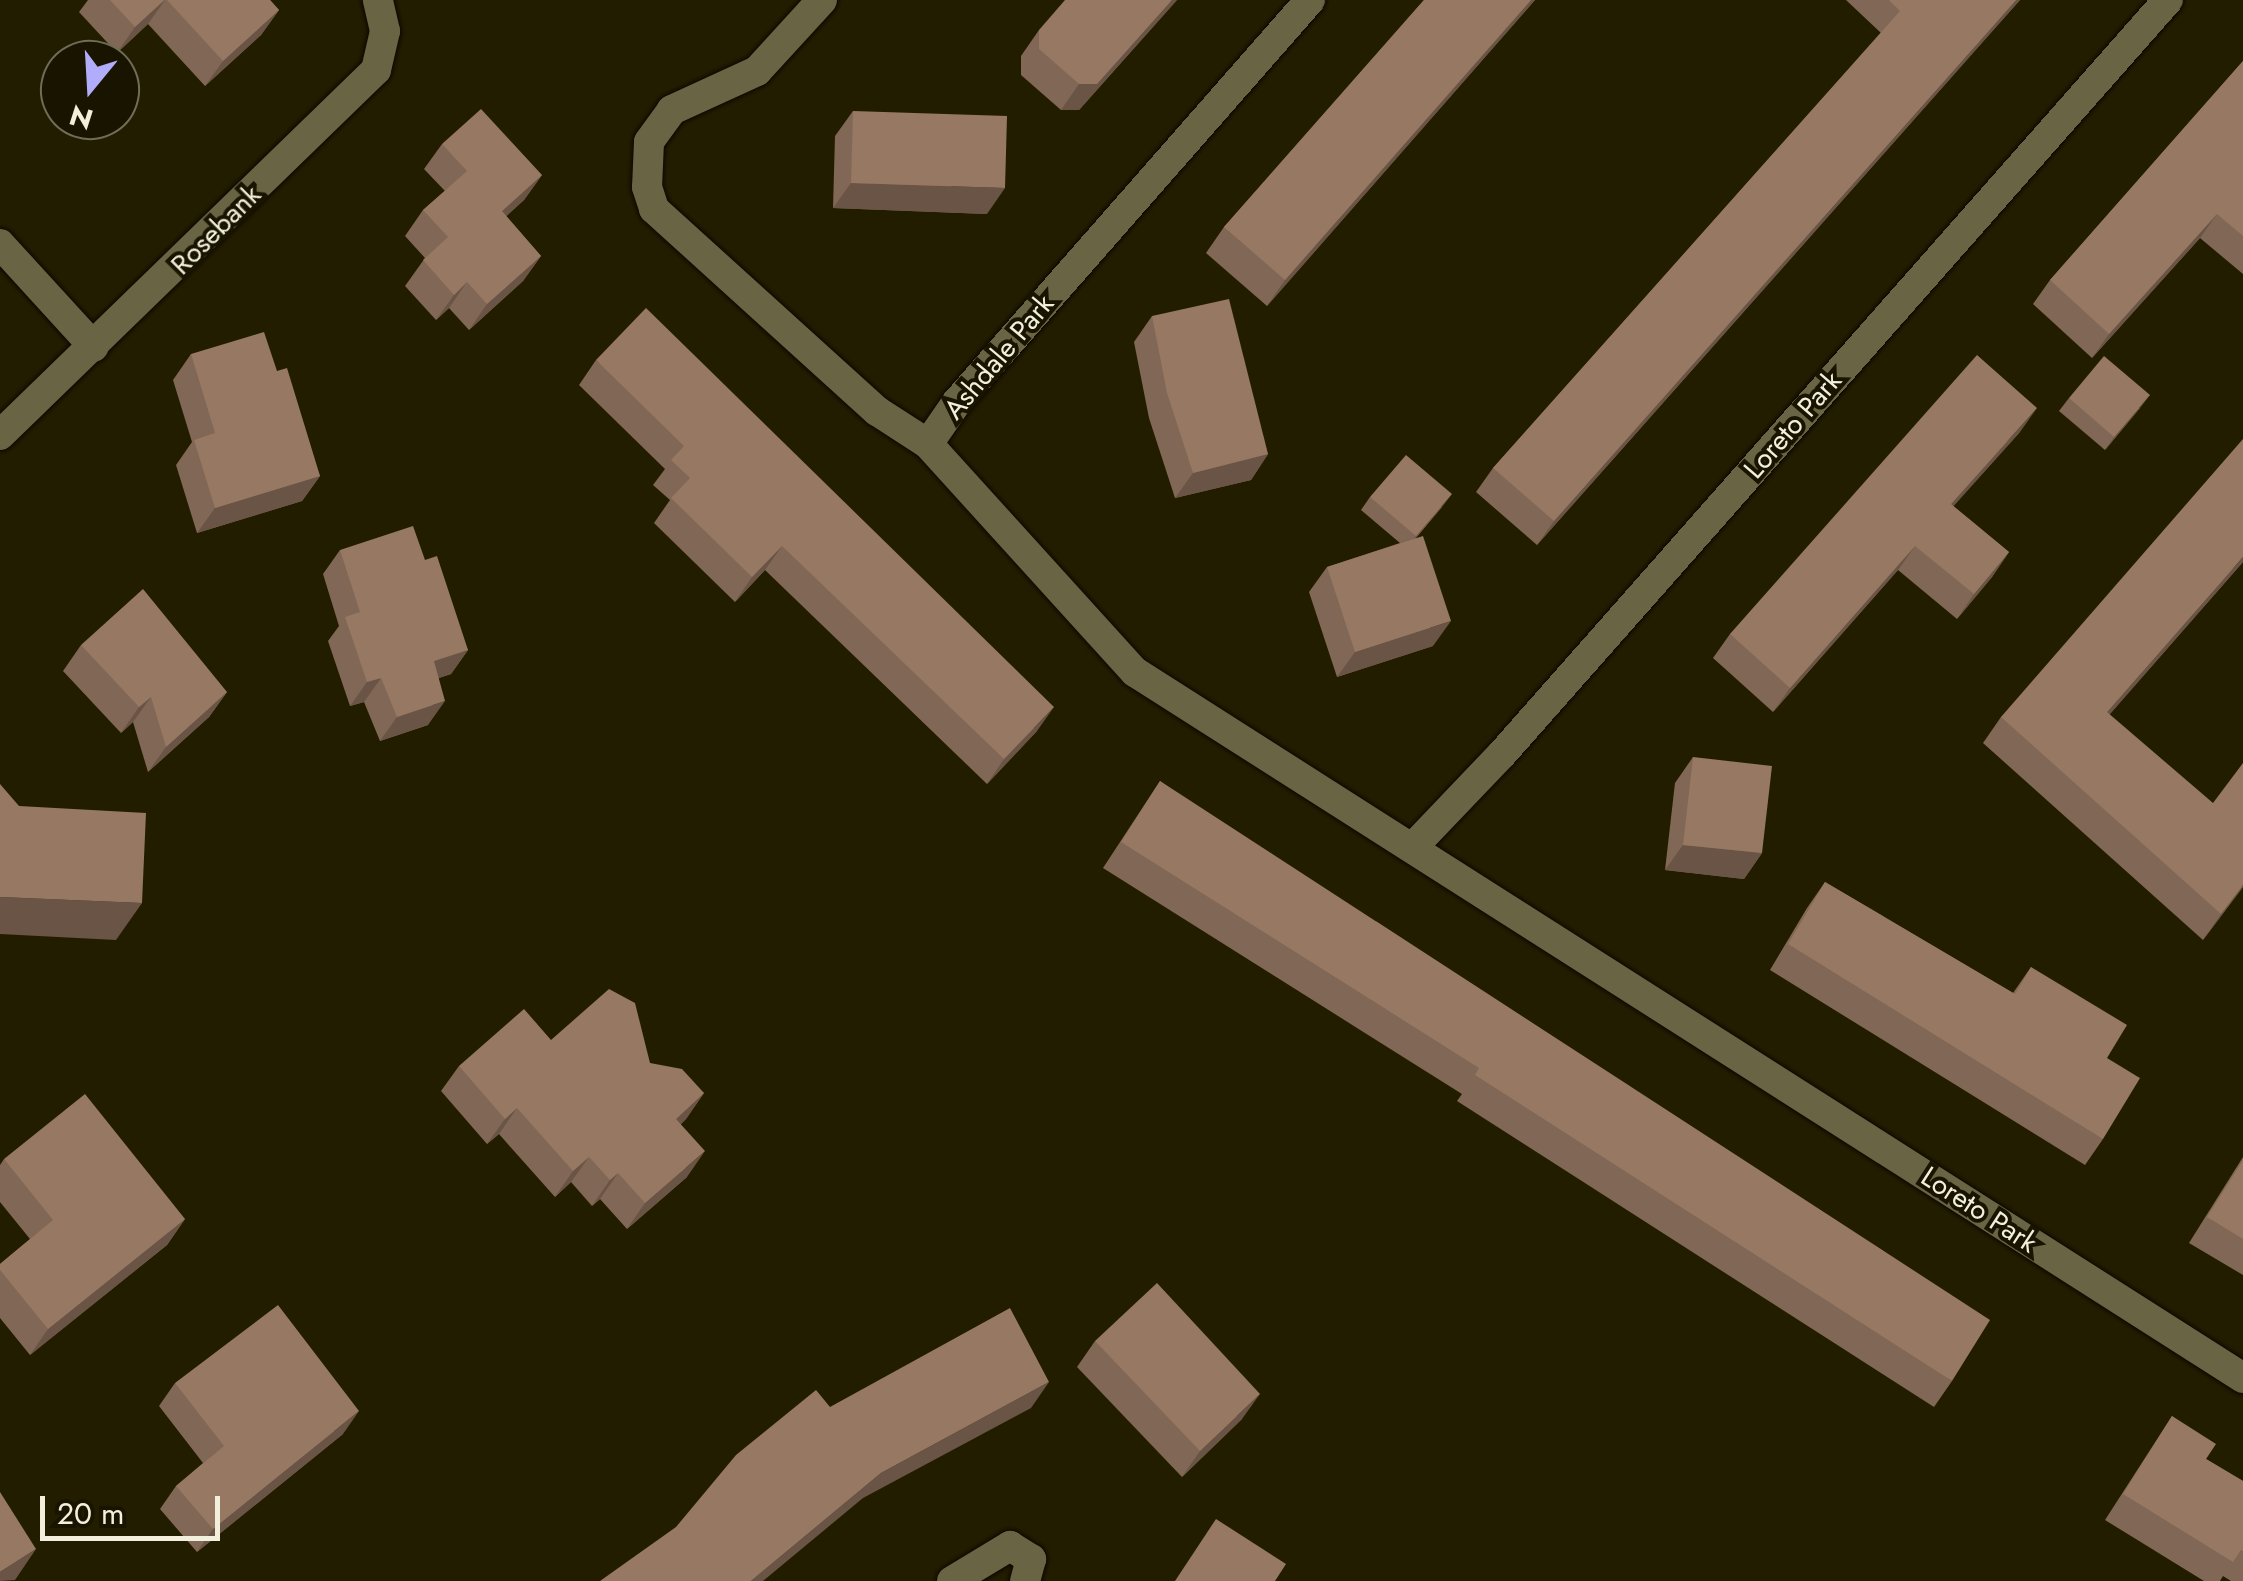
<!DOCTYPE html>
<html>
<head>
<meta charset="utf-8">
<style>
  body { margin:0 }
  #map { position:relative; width:2243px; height:1581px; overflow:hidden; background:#231d00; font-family:Jost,sans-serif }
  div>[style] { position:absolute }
  .roads { filter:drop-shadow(0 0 2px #0c0700) drop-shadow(0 0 2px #0c0700) }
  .street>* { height:30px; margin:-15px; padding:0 15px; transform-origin:15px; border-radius:15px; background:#696443 }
  .wall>* { inset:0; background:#816755 }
  .shaded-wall>* { inset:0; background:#695445 }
  .building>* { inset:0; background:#967863 }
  span { translate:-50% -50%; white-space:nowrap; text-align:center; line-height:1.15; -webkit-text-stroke:8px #181400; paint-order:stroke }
  .street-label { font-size:28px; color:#f2f0dd }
  .north { position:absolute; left:40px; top:40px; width:100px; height:100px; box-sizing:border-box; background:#181400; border:2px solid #6f6c58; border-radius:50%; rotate:198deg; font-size:28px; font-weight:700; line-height:40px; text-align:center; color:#f2f0dd }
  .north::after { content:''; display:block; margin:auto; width:35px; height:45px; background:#b1adfa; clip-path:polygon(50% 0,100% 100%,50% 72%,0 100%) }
  .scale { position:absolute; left:40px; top:1496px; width:180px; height:45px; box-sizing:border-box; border:5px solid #f2f0dd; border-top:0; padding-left:12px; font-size:30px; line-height:35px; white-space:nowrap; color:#f2f0dd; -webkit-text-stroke:8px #181400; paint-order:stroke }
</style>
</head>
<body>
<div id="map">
  <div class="roads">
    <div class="street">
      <div style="left:822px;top:0;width:96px;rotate:132.5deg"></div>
      <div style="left:757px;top:71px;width:94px;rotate:155.4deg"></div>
      <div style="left:672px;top:110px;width:39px;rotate:126deg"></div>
      <div style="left:649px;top:142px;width:45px;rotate:92.5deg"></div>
      <div style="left:647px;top:187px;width:23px;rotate:72deg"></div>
      <div style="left:654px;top:209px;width:301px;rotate:42.2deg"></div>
      <div style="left:877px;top:411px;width:61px;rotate:32.9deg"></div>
      <div style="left:928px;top:444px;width:51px;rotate:-55.4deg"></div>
      <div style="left:957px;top:402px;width:535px;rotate:-48.71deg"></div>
      <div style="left:0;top:244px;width:139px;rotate:47.6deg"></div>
      <div style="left:0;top:435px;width:524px;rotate:-44.15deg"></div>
      <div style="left:376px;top:70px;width:40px;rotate:-77deg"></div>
      <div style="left:385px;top:31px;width:32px;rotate:-103deg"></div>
      <div style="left:928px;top:444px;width:308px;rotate:47.8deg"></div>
      <div style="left:1135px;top:672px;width:1314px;rotate:32.5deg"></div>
      <div style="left:1414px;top:846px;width:127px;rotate:-46.3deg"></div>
      <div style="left:1502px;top:754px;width:1006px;rotate:-48.55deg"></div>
      <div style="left:952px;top:1581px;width:68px;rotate:-31.1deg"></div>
      <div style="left:1010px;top:1546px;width:25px;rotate:32deg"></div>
      <div style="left:1031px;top:1559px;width:23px;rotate:105deg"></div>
    </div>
  </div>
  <div class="wall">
    <div style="clip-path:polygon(88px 0,270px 0,279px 10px,261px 35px,205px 86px,148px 24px,117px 53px,79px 12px)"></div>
    <div style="clip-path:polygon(1177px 0,1079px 110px,1061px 110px,1021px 75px,1021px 56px,1039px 30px)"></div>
    <div style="clip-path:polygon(1424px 0,1535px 0,1267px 306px,1206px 253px,1224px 227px)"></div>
    <div style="clip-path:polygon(1846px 0,2020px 0,1537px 545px,1476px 492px,1493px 468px,1881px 33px)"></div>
    <div style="clip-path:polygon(2243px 61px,2243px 274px,2200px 238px,2092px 358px,2033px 304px,2050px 280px)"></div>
    <div style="clip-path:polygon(853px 111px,987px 214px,833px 208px,835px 136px)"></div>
    <div style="clip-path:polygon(442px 144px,542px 175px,524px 200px,506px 216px,541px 256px,523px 281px,469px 330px,449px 308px,436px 320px,405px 286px,425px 258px,405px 236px,423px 210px,445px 191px,424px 169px)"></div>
    <div style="clip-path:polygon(1152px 316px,1268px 454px,1251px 480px,1175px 498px,1149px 418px,1134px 342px)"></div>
    <div style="clip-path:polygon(191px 354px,277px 371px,320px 476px,302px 501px,197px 533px,176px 465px,192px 442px,173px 380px)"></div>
    <div style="clip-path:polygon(596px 360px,1037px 731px,987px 784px,765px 570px,735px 602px,654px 523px,670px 500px,653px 485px,665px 469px,579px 385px)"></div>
    <div style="clip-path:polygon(2069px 398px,2140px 408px,2105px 450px,2059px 411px)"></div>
    <div style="clip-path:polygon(2020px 432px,1953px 506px,2009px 552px,1992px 577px,1957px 619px,1898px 570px,1773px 712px,1713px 658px,1730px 634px)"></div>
    <div style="clip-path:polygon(1370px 497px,1442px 507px,1416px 538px,1433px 646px,1337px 677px,1309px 592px,1327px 567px,1400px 543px,1361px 510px)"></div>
    <div style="clip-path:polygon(340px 550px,425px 560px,468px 650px,451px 674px,439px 678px,428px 725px,380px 741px,364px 702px,350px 706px,328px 641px,339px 626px,323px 574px)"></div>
    <div style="clip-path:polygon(2243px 562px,2109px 715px,2243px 887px,2203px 940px,1983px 743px,2001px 717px)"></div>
    <div style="clip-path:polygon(81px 645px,227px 692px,209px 717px,148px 772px,133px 722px,121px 733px,63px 671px)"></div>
    <div style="clip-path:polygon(1693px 757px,1762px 853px,1744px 879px,1665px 870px,1675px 783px)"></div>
    <div style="clip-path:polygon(1160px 781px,1952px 1381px,1934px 1407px,1457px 1101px,1462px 1094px,1103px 868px)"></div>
    <div style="clip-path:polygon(1825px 882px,2013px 993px,2031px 967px,2103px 1139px,2085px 1165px,1770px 970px,1807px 908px)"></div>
    <div style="clip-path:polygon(650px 1063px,704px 1093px,686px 1119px,681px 1124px,687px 1177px,627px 1229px,600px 1199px,592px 1206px,571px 1182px,555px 1197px,499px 1134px,487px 1144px,441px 1091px,459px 1066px)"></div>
    <div style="clip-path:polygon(2243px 1157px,2243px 1275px,2189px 1243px)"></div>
    <div style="clip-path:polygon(4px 1159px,185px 1219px,167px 1245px,30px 1355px,0 1318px,0 1264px,30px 1239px,0 1202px,0 1165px)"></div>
    <div style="clip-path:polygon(1095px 1341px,1242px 1419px,1182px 1477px,1077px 1367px)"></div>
    <div style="clip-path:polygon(175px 1383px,343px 1434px,197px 1552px,160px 1509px,176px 1486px,203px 1463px,159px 1406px)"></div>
    <div style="clip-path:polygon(2172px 1416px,2206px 1459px,2243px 1481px,2243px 1581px,2231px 1581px,2223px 1576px,2220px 1581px,2204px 1581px,2105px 1520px)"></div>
  </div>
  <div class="shaded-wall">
    <div style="clip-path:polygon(165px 0,148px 24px,117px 53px,135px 27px)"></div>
    <div style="clip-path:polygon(1172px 0,1177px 0,1079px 110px,1061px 110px,1079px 84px)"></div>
    <div style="clip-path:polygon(1531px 0,1535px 0,1267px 306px,1285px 280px)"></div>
    <div style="clip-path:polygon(2016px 0,2020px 0,1537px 545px,1554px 521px)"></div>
    <div style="clip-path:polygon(279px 10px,261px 35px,205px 86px,223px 61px)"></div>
    <div style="clip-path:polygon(542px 175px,524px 200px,484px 237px,502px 211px)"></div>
    <div style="clip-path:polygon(851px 183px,1005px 188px,987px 214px,833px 208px)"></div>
    <div style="clip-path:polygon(2217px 214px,2200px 238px,2092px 358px,2109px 334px)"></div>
    <div style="clip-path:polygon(541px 256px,523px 281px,469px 330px,487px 304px)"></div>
    <div style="clip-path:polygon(467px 282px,449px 308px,436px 320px,454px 295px)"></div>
    <div style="clip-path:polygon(2150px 395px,2140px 408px,2105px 450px,2114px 437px)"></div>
    <div style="clip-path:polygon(2037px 408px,2020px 432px,1934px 528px,1951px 504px)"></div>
    <div style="clip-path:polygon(1268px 454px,1251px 480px,1175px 498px,1193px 473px)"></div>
    <div style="clip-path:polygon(320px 476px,302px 501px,197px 533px,215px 508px)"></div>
    <div style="clip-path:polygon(1452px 494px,1442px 507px,1406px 549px,1416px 536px)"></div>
    <div style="clip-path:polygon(782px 546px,765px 570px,735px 602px,752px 577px)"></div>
    <div style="clip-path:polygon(1915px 546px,1898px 570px,1773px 712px,1790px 688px)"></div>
    <div style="clip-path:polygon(2009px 552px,1992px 577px,1957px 619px,1974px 594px)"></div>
    <div style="clip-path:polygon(2243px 557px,2243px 562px,2089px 738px,2107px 712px)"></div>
    <div style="clip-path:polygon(1451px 621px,1433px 646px,1337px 677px,1355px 652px)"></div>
    <div style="clip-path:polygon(468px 650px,451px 674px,417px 685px,434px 661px)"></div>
    <div style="clip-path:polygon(381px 678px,364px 702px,350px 706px,367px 682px)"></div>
    <div style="clip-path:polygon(227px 692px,209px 717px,148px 772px,166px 747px)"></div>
    <div style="clip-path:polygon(151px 697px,133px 722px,121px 733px,139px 707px)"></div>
    <div style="clip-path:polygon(445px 701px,428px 725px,380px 741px,397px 717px)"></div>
    <div style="clip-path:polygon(1054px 707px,1037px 731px,987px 784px,1004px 759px)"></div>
    <div style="clip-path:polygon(1683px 845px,1762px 853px,1744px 879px,1665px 870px)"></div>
    <div style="clip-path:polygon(2243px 885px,2243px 887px,2203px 940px,2221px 914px)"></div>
    <div style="clip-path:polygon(0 897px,142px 903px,116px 940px,0 934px)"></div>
    <div style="clip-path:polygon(704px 1093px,686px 1119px,658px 1144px,676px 1119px)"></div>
    <div style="clip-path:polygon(517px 1108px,499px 1134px,487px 1144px,505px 1119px)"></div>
    <div style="clip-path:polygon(705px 1151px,687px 1177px,627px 1229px,645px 1203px)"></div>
    <div style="clip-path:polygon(589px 1157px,571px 1182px,555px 1197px,573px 1171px)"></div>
    <div style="clip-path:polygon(618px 1173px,600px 1199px,592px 1206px,610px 1180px)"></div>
    <div style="clip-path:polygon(185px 1219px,167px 1245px,30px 1355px,48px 1329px)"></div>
    <div style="clip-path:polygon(1049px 1382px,1031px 1408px,863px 1498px,763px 1581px,751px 1581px,881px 1473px)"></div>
    <div style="clip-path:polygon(1260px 1394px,1242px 1419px,1182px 1477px,1200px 1451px)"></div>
    <div style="clip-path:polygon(359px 1411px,343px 1434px,197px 1552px,213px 1529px)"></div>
    <div style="clip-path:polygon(36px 1549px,15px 1580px,0 1581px,0 1572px)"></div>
  </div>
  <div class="building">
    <div style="clip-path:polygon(110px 0,164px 0,135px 27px)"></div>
    <div style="clip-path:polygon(167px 0,270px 0,279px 10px,223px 61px)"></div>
    <div style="clip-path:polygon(1065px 0,1172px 0,1097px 84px,1079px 84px,1039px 49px,1039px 30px)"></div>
    <div style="clip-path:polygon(1424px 0,1531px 0,1285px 280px,1224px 227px)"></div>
    <div style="clip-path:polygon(1889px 0,2016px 0,1554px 521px,1493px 468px,1900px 11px)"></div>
    <div style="clip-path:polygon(2243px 61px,2243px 236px,2217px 214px,2109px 334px,2050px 280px)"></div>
    <div style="clip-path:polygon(481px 109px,542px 175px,502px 211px,541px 256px,487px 304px,467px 282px,454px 295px,423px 260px,448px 237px,423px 210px,467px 171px,442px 144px)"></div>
    <div style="clip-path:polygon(853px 111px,1007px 116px,1005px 188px,851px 183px)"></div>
    <div style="clip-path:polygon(1229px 299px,1268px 454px,1193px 473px,1167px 393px,1152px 316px)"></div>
    <div style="clip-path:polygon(646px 308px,1054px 707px,1004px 759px,782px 546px,752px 577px,671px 498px,690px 478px,671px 460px,684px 446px,596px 360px)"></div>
    <div style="clip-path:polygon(264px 332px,277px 371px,287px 368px,320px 476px,215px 508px,194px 440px,215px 433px,191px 354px)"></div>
    <div style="clip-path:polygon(1977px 355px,2037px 408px,1951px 504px,2009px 552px,1974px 594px,1915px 546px,1790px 688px,1730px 634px)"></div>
    <div style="clip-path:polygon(2104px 356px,2150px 395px,2114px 437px,2069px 398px)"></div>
    <div style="clip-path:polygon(2243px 439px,2243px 557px,2107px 712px,2213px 803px,2243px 763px,2243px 885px,2221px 914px,2001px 717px)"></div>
    <div style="clip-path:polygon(1406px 455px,1452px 494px,1416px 536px,1370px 497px)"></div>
    <div style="clip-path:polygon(413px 526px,425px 560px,437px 556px,468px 650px,434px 661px,445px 701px,397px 717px,381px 678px,367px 682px,345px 617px,360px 612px,340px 550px)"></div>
    <div style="clip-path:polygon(1423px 536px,1451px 621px,1355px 652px,1327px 567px)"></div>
    <div style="clip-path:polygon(143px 589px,227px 692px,166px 747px,151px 697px,139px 707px,81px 645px)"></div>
    <div style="clip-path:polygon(1693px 757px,1772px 766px,1762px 853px,1683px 845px)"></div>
    <div style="clip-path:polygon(1160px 781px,1990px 1320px,1952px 1381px,1475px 1075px,1479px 1068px,1121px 842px)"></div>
    <div style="clip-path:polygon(0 784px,19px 806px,146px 813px,142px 903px,0 897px)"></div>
    <div style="clip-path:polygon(1825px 882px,2015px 994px,2031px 967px,2127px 1025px,2107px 1058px,2140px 1078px,2103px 1139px,1788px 944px)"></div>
    <div style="clip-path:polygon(609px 989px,635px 1003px,650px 1063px,682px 1069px,704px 1093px,676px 1119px,705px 1151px,645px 1203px,618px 1173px,610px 1180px,589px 1157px,573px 1171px,517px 1108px,505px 1119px,459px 1066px,524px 1009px,551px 1040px)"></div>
    <div style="clip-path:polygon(85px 1094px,185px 1219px,48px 1329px,0 1270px,0 1264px,53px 1220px,4px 1159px)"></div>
    <div style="clip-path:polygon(2243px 1160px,2243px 1239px,2207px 1217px)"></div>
    <div style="clip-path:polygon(1157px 1283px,1260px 1394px,1200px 1451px,1095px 1341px)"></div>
    <div style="clip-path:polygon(278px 1305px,359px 1411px,213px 1529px,176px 1486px,224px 1446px,175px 1383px)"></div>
    <div style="clip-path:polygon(1010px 1308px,1049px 1382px,881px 1473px,751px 1581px,600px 1581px,676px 1527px,736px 1455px,816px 1390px,830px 1407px)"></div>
    <div style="clip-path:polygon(2172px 1416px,2216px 1444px,2206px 1459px,2243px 1481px,2243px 1551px,2241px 1550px,2233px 1562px,2123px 1494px)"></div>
    <div style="clip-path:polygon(0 1492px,36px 1549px,0 1572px)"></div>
    <div style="clip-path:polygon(1216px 1519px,1286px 1564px,1275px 1581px,1175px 1581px)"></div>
  </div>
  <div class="street-label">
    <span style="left:216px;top:230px;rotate:-45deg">Rosebank</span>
    <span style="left:999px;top:357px;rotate:-50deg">Ashdale Park</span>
    <span style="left:1793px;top:425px;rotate:-49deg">Loreto Park</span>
    <span style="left:1979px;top:1210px;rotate:33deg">Loreto Park</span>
  </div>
  <div class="north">N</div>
  <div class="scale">20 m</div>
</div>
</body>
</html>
